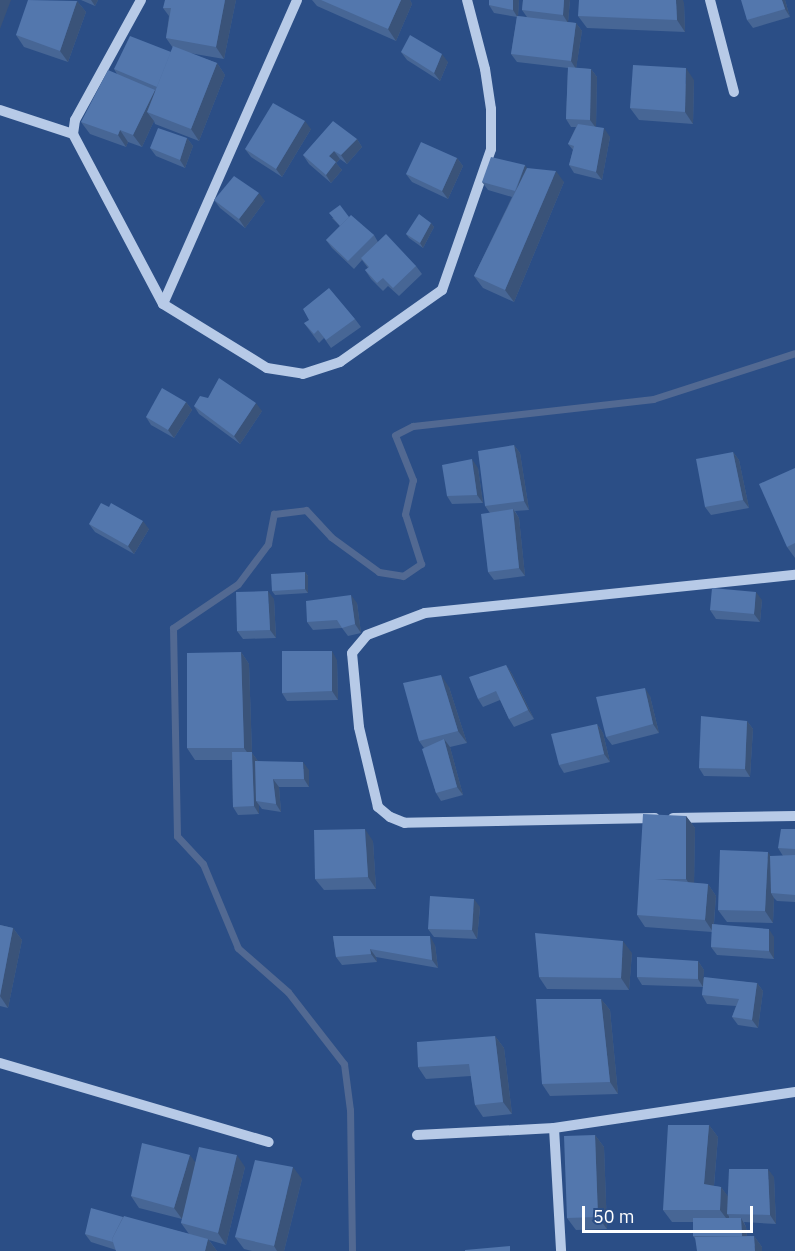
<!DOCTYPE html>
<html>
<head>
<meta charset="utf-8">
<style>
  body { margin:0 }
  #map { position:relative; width:795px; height:1251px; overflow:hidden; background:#2b4e86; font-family:"IBM Plex Sans",sans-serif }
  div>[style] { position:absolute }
  .stream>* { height:7px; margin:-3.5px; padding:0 3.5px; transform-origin:3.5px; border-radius:3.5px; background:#526992 }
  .minor>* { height:10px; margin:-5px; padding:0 5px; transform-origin:5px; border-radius:5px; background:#b7cae7 }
  .wall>* { inset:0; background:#476695 }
  .shaded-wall>* { inset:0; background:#3a5379 }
  .building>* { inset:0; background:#5377ad }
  span { translate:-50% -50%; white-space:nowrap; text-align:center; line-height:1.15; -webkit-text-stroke:4.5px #2b4e86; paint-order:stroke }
  .scale { position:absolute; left:582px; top:1206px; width:171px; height:27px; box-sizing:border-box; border:3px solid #fff; border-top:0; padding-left:8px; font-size:18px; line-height:21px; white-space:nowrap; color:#fff; -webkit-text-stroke:4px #2b4e86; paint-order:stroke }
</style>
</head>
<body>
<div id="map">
  <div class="stream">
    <div style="left:352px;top:1251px;width:141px;rotate:-90.8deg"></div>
    <div style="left:350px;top:1110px;width:46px;rotate:-97.4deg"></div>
    <div style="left:344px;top:1064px;width:91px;rotate:-127.9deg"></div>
    <div style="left:288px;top:992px;width:67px;rotate:-138.7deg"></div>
    <div style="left:238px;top:948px;width:91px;rotate:-112.6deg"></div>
    <div style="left:203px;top:864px;width:38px;rotate:-133deg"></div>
    <div style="left:177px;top:836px;width:208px;rotate:-91.1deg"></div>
    <div style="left:173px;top:628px;width:78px;rotate:-34.1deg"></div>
    <div style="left:238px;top:584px;width:50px;rotate:-53.1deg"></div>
    <div style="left:268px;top:544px;width:31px;rotate:-79deg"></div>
    <div style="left:274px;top:514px;width:32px;rotate:-7deg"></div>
    <div style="left:306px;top:510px;width:37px;rotate:47deg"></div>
    <div style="left:331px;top:537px;width:59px;rotate:36.1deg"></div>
    <div style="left:379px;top:572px;width:24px;rotate:9deg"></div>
    <div style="left:403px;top:576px;width:22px;rotate:-34deg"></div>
    <div style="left:421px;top:564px;width:52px;rotate:-107.7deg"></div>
    <div style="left:405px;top:514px;width:35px;rotate:-77deg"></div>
    <div style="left:413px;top:480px;width:48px;rotate:-111.8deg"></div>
    <div style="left:395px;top:435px;width:20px;rotate:-27deg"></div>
    <div style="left:413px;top:426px;width:242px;rotate:-6.4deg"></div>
    <div style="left:653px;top:399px;width:149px;rotate:-17.9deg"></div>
  </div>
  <div class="minor">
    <div style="left:141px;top:0;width:137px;rotate:118.8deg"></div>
    <div style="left:75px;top:120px;width:14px;rotate:98deg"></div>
    <div style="left:73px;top:134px;width:192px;rotate:62.1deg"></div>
    <div style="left:163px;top:304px;width:122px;rotate:31.6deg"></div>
    <div style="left:267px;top:368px;width:36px;rotate:9deg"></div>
    <div style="left:303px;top:374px;width:39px;rotate:-18deg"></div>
    <div style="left:340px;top:362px;width:125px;rotate:-35.2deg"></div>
    <div style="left:442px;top:290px;width:149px;rotate:-70.8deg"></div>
    <div style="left:491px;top:149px;width:40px;rotate:-90deg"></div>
    <div style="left:491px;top:109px;width:40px;rotate:-98.5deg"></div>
    <div style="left:485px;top:69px;width:71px;rotate:-104.6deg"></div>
    <div style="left:710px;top:0;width:95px;rotate:75.4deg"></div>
    <div style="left:0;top:110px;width:77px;rotate:18.2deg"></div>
    <div style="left:163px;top:304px;width:332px;rotate:-66.2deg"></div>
    <div style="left:655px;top:818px;width:250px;rotate:178.9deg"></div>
    <div style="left:405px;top:823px;width:16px;rotate:-158deg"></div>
    <div style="left:390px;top:817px;width:16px;rotate:-140deg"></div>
    <div style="left:378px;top:807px;width:82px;rotate:-103.4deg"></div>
    <div style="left:359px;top:727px;width:74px;rotate:-95.4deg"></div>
    <div style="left:352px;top:653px;width:23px;rotate:-50deg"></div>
    <div style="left:367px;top:635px;width:62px;rotate:-20.8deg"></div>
    <div style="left:425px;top:613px;width:372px;rotate:-5.9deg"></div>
    <div style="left:673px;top:818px;width:122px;rotate:-0.9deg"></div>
    <div style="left:0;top:1063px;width:280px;rotate:16.4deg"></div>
    <div style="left:554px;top:1128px;width:123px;rotate:86.7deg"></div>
    <div style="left:417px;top:1135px;width:137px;rotate:-2.9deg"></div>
    <div style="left:554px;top:1128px;width:244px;rotate:-8.5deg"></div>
  </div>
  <div class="wall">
    <div style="clip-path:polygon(81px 0,98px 0,95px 6px)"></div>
    <div style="clip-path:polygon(236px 0,224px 59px,189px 53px,217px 63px,225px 75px,199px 141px,155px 124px,154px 121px,142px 147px,128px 142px,126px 147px,90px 134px,81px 122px,117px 74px,114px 69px,171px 52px,173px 48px,166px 38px,169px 16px,163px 8px)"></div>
    <div style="clip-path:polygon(312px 0,410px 0,412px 4px,396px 41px,317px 6px)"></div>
    <div style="clip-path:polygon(489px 0,519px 0,518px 16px,527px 17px,522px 10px,523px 0,570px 0,568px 22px,576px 23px,582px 31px,576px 68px,591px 69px,597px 77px,596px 127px,610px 137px,602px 180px,574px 173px,569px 165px,573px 150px,568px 144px,576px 127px,571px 127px,566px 119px,568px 68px,517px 62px,511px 54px,517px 17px,494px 13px,489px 5px)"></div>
    <div style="clip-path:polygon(785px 0,790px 17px,753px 28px,747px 20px)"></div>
    <div style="clip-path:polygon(77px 1px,86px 12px,68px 62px,24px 47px,16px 35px)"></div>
    <div style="clip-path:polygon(684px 3px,685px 32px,587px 28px,578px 16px)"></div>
    <div style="clip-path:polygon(401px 52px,448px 62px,440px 81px,407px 60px)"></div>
    <div style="clip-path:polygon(694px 80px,693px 124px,639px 120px,630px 108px)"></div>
    <div style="clip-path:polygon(311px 129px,282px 177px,251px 157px,245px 149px)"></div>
    <div style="clip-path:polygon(187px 138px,193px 146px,185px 168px,156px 156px,150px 148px)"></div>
    <div style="clip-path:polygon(357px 139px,362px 147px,347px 164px,340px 159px,336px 163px,342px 170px,331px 183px,309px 164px,303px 155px)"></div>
    <div style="clip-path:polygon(457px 158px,463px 166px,448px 199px,412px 182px,406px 174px)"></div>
    <div style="clip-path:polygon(525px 165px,526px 168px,564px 182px,514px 302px,483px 288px,474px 276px,512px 197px,488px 190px,482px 182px)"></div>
    <div style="clip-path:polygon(214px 200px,265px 201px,245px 228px,220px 208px)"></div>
    <div style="clip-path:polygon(349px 217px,374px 235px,378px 242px,416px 266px,422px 274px,399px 296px,388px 286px,383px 291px,371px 279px,365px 270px,368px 268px,362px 260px,354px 269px,332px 248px,326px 240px,340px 226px,332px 218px)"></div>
    <div style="clip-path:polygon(431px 223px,434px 227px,423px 248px,409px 238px,406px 234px)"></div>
    <div style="clip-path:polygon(355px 319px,361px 327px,331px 348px,324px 338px,319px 343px,304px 323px)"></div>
    <div style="clip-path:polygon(186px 402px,192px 410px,174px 438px,151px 425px,146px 417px)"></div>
    <div style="clip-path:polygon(194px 406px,262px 411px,240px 444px,199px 414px)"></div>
    <div style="clip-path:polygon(514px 445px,520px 453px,529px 510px,515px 511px,519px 518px,525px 576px,494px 580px,488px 572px,490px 513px,485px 506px)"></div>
    <div style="clip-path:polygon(733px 452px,739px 460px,749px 508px,711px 515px,705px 507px)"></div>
    <div style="clip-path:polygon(478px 468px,483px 503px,452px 504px,447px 496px)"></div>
    <div style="clip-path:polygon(795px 469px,795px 558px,787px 547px)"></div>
    <div style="clip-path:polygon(89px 524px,149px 529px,134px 554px,95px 532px)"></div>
    <div style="clip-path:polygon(305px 572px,308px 576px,308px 593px,275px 595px,272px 591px)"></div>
    <div style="clip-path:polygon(274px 599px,276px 638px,243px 639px,237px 631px)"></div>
    <div style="clip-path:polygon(762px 600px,760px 622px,716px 619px,710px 610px)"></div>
    <div style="clip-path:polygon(357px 603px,361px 633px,348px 636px,342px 628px,313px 630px,307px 622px)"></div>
    <div style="clip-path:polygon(241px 652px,249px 664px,252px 753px,258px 761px,309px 770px,309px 787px,279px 787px,281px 812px,262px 809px,259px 805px,259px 814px,238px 815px,233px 807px,232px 760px,195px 760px,187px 748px)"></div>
    <div style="clip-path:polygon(337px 660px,338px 700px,287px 701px,282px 693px)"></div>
    <div style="clip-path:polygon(506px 665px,512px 674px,534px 719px,514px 727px,509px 719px,500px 700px,483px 707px,478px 699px)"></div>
    <div style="clip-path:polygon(449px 687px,467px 743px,450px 747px,463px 795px,441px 801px,436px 793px,424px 748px,419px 741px)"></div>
    <div style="clip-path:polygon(650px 696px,659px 733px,612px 745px,606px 737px)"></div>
    <div style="clip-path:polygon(747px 721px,753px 729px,750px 777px,704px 776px,699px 768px)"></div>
    <div style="clip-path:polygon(597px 724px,603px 733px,610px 762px,564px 773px,559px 765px)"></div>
    <div style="clip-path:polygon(686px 816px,695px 828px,694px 883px,708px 884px,716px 896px,714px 924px,774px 937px,774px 959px,717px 955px,711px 947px,712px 932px,645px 927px,637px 915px)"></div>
    <div style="clip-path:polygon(795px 829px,795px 902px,777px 901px,774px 898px,773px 923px,727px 922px,718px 910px,770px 856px,783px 856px,778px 848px)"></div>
    <div style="clip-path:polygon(373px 841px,376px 889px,324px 890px,315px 879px)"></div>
    <div style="clip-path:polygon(480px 907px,477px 939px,434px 937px,428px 929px)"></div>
    <div style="clip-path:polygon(0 925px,13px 928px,22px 940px,8px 1008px,0 1006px)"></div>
    <div style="clip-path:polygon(333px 936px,435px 945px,438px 968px,376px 957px,377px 962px,342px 965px,336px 957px)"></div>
    <div style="clip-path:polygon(632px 953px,629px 990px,547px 989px,539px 977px)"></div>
    <div style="clip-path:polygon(698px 961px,704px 970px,703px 978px,757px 983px,763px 991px,758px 1028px,738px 1025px,732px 1017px,736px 1006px,707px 1004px,702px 995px,703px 987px,642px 985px,637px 977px)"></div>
    <div style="clip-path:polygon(601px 999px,610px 1010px,618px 1094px,550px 1096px,542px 1084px)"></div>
    <div style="clip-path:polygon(495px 1036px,504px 1048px,512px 1114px,483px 1117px,475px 1105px,471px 1076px,426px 1079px,418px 1067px)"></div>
    <div style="clip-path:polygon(709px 1125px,718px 1137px,714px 1186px,721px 1187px,728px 1197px,774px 1177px,776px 1224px,744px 1222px,746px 1227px,747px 1236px,754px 1236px,762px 1247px,696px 1240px,693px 1236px,693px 1222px,672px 1222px,663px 1210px)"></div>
    <div style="clip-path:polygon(595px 1135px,604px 1147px,607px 1229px,576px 1230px,567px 1218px)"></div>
    <div style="clip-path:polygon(195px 1162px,245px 1167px,226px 1245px,209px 1240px,217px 1251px,116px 1250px,91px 1242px,85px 1234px,123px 1217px,189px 1234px,181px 1223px,182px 1219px,139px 1208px,131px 1196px)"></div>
    <div style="clip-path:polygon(302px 1179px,284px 1251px,252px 1251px,244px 1249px,235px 1237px)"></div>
  </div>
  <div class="shaded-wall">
    <div style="clip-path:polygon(0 0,11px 0,0 29px)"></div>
    <div style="clip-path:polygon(91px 0,98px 0,95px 6px)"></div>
    <div style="clip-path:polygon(225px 0,236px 0,224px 59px,216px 47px)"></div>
    <div style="clip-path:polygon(401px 0,410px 0,412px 4px,396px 41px,388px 29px)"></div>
    <div style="clip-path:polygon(513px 0,519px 0,518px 18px,513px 10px)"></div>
    <div style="clip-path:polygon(564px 0,570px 0,568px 23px,563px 15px)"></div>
    <div style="clip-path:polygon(676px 0,683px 0,684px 3px,685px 32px,677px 20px)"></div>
    <div style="clip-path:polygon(782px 0,785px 0,790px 17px,785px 9px)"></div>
    <div style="clip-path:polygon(77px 1px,86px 12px,68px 62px,60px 51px)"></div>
    <div style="clip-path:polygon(576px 23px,582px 31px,576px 69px,571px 61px)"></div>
    <div style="clip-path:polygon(442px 54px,448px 62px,440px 81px,434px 73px)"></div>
    <div style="clip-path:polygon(217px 63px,225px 75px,199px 141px,191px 129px)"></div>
    <div style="clip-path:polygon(686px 68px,694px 80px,693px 124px,685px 112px)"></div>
    <div style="clip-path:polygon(591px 69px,597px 77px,596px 128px,590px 120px)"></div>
    <div style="clip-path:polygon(155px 90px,163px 101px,147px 112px,154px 121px,142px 147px,133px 135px)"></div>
    <div style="clip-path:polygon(305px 121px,311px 129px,282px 177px,276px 169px)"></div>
    <div style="clip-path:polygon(604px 128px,610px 137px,602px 180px,596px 172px)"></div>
    <div style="clip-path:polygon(120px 130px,128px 142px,126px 147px,118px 135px)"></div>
    <div style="clip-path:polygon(187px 138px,193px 146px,185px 168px,180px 160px)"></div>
    <div style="clip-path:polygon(357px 139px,362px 147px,347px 164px,341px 155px)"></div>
    <div style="clip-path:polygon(334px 151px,340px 159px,336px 163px,342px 170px,331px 183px,326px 175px,329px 156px)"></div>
    <div style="clip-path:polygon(457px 158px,463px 166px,448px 199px,442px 191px)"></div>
    <div style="clip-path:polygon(525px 165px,530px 173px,516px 191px)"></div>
    <div style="clip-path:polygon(556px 171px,564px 182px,514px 302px,505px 290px)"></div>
    <div style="clip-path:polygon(259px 193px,265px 201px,245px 228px,239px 219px)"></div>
    <div style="clip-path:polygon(431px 223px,434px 227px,423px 248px,420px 243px)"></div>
    <div style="clip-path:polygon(186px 402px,192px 410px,174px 438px,168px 430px)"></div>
    <div style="clip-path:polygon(256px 403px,262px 411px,240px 444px,234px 436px)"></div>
    <div style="clip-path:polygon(514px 445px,520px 453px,529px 510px,524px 501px)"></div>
    <div style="clip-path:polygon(733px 452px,739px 460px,749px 508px,743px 500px)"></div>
    <div style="clip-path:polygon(472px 459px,478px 468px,483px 503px,477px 495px)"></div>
    <div style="clip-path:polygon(513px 509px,519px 518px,525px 576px,519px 568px)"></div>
    <div style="clip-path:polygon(143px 521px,149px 529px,134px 554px,128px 546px)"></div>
    <div style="clip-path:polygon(305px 572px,308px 576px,308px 593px,305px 589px)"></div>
    <div style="clip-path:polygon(268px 591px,274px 599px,276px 638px,270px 630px)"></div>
    <div style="clip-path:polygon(756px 592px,762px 600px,760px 622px,754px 614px)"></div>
    <div style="clip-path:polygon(351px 595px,357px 603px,361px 633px,355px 624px)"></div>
    <div style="clip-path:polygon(332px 651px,337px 660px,338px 700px,332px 691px)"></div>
    <div style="clip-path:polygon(241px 652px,249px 664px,252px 753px,258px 761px,259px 801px,256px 801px,259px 805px,259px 814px,254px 806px,252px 759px,244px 748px)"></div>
    <div style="clip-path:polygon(506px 665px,512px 674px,534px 719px,528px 710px)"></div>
    <div style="clip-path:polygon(441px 675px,449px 687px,467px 743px,458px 731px)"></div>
    <div style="clip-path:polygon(645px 688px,650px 696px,659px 733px,653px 724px)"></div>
    <div style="clip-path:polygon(747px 721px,753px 729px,750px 777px,745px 769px)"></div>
    <div style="clip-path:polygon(597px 724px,603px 733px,610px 762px,604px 754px)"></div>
    <div style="clip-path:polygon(444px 739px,450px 747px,463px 795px,457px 787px)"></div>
    <div style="clip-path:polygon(303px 762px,309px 770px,309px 787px,304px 779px)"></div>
    <div style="clip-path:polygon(273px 779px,279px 787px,281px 812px,276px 804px)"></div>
    <div style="clip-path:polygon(686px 816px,695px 828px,694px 891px,686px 879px)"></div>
    <div style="clip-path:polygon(365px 829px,373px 841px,376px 889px,368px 877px)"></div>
    <div style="clip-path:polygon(768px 852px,776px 864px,771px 893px,774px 898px,773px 923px,765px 911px)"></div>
    <div style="clip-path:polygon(708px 884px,716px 896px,713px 932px,705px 920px)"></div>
    <div style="clip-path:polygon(474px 899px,480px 907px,477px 939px,472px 930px)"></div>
    <div style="clip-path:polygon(13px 928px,22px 940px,8px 1008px,0 996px)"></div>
    <div style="clip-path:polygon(769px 929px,774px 937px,774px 959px,769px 951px)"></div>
    <div style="clip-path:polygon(430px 936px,435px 945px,438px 968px,432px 960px)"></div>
    <div style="clip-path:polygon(623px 941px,632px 953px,629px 990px,621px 978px)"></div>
    <div style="clip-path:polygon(370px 949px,376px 957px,377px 962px,371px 954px)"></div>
    <div style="clip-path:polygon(698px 961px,704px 970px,703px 987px,698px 979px)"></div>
    <div style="clip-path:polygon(757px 983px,763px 991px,758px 1028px,752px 1020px)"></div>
    <div style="clip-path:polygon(601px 999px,610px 1010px,618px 1094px,610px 1082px)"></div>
    <div style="clip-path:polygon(495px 1036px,504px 1048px,512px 1114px,503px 1102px)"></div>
    <div style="clip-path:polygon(709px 1125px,718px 1137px,713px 1196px,704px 1184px)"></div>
    <div style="clip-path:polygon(595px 1135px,604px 1147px,607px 1229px,598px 1217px)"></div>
    <div style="clip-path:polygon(190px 1155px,199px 1167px,182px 1219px,174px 1208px)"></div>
    <div style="clip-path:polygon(237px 1155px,245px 1167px,226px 1245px,218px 1233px)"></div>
    <div style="clip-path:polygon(293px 1167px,302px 1179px,284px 1251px,277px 1251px,274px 1246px)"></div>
    <div style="clip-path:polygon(768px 1169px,774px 1177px,776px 1224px,770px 1215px)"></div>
    <div style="clip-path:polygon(721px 1187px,730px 1199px,727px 1214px,729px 1216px,729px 1222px,720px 1210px)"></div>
    <div style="clip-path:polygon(741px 1218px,746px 1227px,748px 1246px,742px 1237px)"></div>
    <div style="clip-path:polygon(754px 1236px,762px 1247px,762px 1251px,755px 1251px)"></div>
    <div style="clip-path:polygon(208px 1239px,217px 1251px,205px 1251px)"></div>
  </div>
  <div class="building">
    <div style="clip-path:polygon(28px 0,77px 1px,60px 51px,16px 35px)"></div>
    <div style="clip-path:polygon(165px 0,225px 0,216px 47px,166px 38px,171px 8px,163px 8px)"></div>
    <div style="clip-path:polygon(321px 0,401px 0,388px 29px)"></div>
    <div style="clip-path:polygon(489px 0,513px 0,513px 10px,489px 5px)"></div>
    <div style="clip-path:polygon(523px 0,564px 0,563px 15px,522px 10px)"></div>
    <div style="clip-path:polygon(579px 0,676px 0,677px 20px,578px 16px)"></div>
    <div style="clip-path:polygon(741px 0,782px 0,785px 9px,747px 20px)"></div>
    <div style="clip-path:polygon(517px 16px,576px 23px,571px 61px,511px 54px)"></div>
    <div style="clip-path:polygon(410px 35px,442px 54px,434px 73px,401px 52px)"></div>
    <div style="clip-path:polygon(130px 36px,171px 52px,157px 87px,114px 69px)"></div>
    <div style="clip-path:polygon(173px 46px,217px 63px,191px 129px,147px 112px)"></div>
    <div style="clip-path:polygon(633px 65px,686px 68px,685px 112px,630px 108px)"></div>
    <div style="clip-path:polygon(568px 67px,591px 69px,590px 120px,566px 119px)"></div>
    <div style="clip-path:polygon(108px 70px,155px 90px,133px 135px,120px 130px,118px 135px,81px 122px)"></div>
    <div style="clip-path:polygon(273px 103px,305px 121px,276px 169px,245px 149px)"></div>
    <div style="clip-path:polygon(333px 121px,357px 139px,341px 155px,334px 151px,329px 156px,336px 162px,326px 175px,303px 155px)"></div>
    <div style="clip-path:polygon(578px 124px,604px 128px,596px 172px,569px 165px,574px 146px,568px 144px)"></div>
    <div style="clip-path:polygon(158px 128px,187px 138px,180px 160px,150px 148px)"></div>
    <div style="clip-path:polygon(421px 142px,457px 158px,442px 191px,406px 174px)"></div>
    <div style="clip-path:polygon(491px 157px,525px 165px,515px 191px,482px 182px)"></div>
    <div style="clip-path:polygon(527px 168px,556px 171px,505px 290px,474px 276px)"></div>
    <div style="clip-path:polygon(234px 176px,259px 193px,239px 219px,214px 200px)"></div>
    <div style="clip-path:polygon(340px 205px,349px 217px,340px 226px,329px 213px)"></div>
    <div style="clip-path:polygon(419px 214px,431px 223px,420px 243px,406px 234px)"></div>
    <div style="clip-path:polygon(351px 215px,374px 235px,348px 261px,326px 240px)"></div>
    <div style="clip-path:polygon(386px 234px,416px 266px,393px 288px,383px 278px,377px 283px,365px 270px,369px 267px,361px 258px)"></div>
    <div style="clip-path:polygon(329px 288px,355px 319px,326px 340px,318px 330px,314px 334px,304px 323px,309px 320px,303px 309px)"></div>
    <div style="clip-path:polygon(219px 378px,256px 403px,234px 436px,194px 406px,200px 396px,208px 398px)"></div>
    <div style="clip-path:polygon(162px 388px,186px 402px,168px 430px,146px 417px)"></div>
    <div style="clip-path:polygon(514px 445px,524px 501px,485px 506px,478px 451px)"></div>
    <div style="clip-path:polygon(733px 452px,743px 500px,705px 507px,696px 459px)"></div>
    <div style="clip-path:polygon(472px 459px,477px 495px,447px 496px,442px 465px)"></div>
    <div style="clip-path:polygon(795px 468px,795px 543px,787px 547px,759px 484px)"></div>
    <div style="clip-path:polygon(101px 503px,109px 507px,111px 503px,143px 521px,128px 546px,89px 524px)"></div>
    <div style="clip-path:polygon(513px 509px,519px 568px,488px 572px,481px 514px)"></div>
    <div style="clip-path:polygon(305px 572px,305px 589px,272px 591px,271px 574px)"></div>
    <div style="clip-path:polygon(712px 588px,756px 592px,754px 614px,710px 610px)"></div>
    <div style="clip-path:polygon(268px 591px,270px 630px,237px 631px,236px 592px)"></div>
    <div style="clip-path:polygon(351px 595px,355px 624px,342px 628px,337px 620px,307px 622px,306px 601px)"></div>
    <div style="clip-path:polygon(282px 651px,332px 651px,332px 691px,282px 693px)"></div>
    <div style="clip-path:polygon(241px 652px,244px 748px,187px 748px,187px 653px)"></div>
    <div style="clip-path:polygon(506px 665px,528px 710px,509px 719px,496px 691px,478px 699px,469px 677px)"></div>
    <div style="clip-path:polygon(441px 675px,458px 731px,419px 741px,403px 683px)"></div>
    <div style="clip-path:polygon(645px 688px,653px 724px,606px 737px,596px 697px)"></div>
    <div style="clip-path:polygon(701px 716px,747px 721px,745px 769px,699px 768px)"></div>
    <div style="clip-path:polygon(597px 724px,604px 754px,559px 765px,551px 734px)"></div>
    <div style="clip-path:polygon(444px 739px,457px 787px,436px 793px,422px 749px)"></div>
    <div style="clip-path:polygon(232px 752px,252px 752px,254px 806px,233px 807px)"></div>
    <div style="clip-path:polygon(255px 761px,303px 762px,304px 779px,273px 779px,276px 804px,256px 801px)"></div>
    <div style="clip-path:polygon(643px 814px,686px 816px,686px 879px,655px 879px,708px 884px,705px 920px,637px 915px)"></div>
    <div style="clip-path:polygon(365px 829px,368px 877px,315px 879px,314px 830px)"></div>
    <div style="clip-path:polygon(781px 829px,795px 829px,795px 849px,778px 848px)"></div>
    <div style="clip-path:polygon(720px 850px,768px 852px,765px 911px,718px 910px)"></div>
    <div style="clip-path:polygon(795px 855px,795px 895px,771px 893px,770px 856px)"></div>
    <div style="clip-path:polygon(430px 896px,474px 899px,472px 930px,428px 929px)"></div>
    <div style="clip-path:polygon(712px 924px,769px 929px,769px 951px,711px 947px)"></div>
    <div style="clip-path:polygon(0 925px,13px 928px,0 996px)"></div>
    <div style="clip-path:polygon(535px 933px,623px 941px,621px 978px,539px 977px)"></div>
    <div style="clip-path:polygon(333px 936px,430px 936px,432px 960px,370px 949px,371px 954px,336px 957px)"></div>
    <div style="clip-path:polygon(637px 957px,698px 961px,698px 979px,637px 977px)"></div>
    <div style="clip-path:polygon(704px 977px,757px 983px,752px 1020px,732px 1017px,739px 999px,702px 995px)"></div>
    <div style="clip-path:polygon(536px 999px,601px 999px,610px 1082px,542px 1084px)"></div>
    <div style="clip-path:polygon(495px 1036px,503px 1102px,475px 1105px,469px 1064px,418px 1067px,417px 1042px)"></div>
    <div style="clip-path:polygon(668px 1125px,709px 1125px,704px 1184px,721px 1187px,720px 1210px,663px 1210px)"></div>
    <div style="clip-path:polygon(595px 1135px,598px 1217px,567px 1218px,564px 1136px)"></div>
    <div style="clip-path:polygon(142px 1143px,190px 1155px,174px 1208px,131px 1196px)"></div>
    <div style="clip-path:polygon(199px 1147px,237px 1155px,218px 1233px,181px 1223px)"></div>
    <div style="clip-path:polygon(255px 1160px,293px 1167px,274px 1246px,235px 1237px)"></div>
    <div style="clip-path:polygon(729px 1169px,768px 1169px,770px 1215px,727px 1214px)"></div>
    <div style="clip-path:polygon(91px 1208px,123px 1217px,112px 1239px,113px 1242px,85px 1234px)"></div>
    <div style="clip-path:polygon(124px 1216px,208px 1239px,205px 1251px,116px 1251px,112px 1239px)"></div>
    <div style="clip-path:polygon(693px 1218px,741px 1218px,742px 1236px,693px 1236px)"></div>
    <div style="clip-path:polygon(754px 1236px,755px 1251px,697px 1251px,695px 1237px)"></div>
    <div style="clip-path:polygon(510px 1246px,510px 1251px,465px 1251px,465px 1250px)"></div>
  </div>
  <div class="scale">50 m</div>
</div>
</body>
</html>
